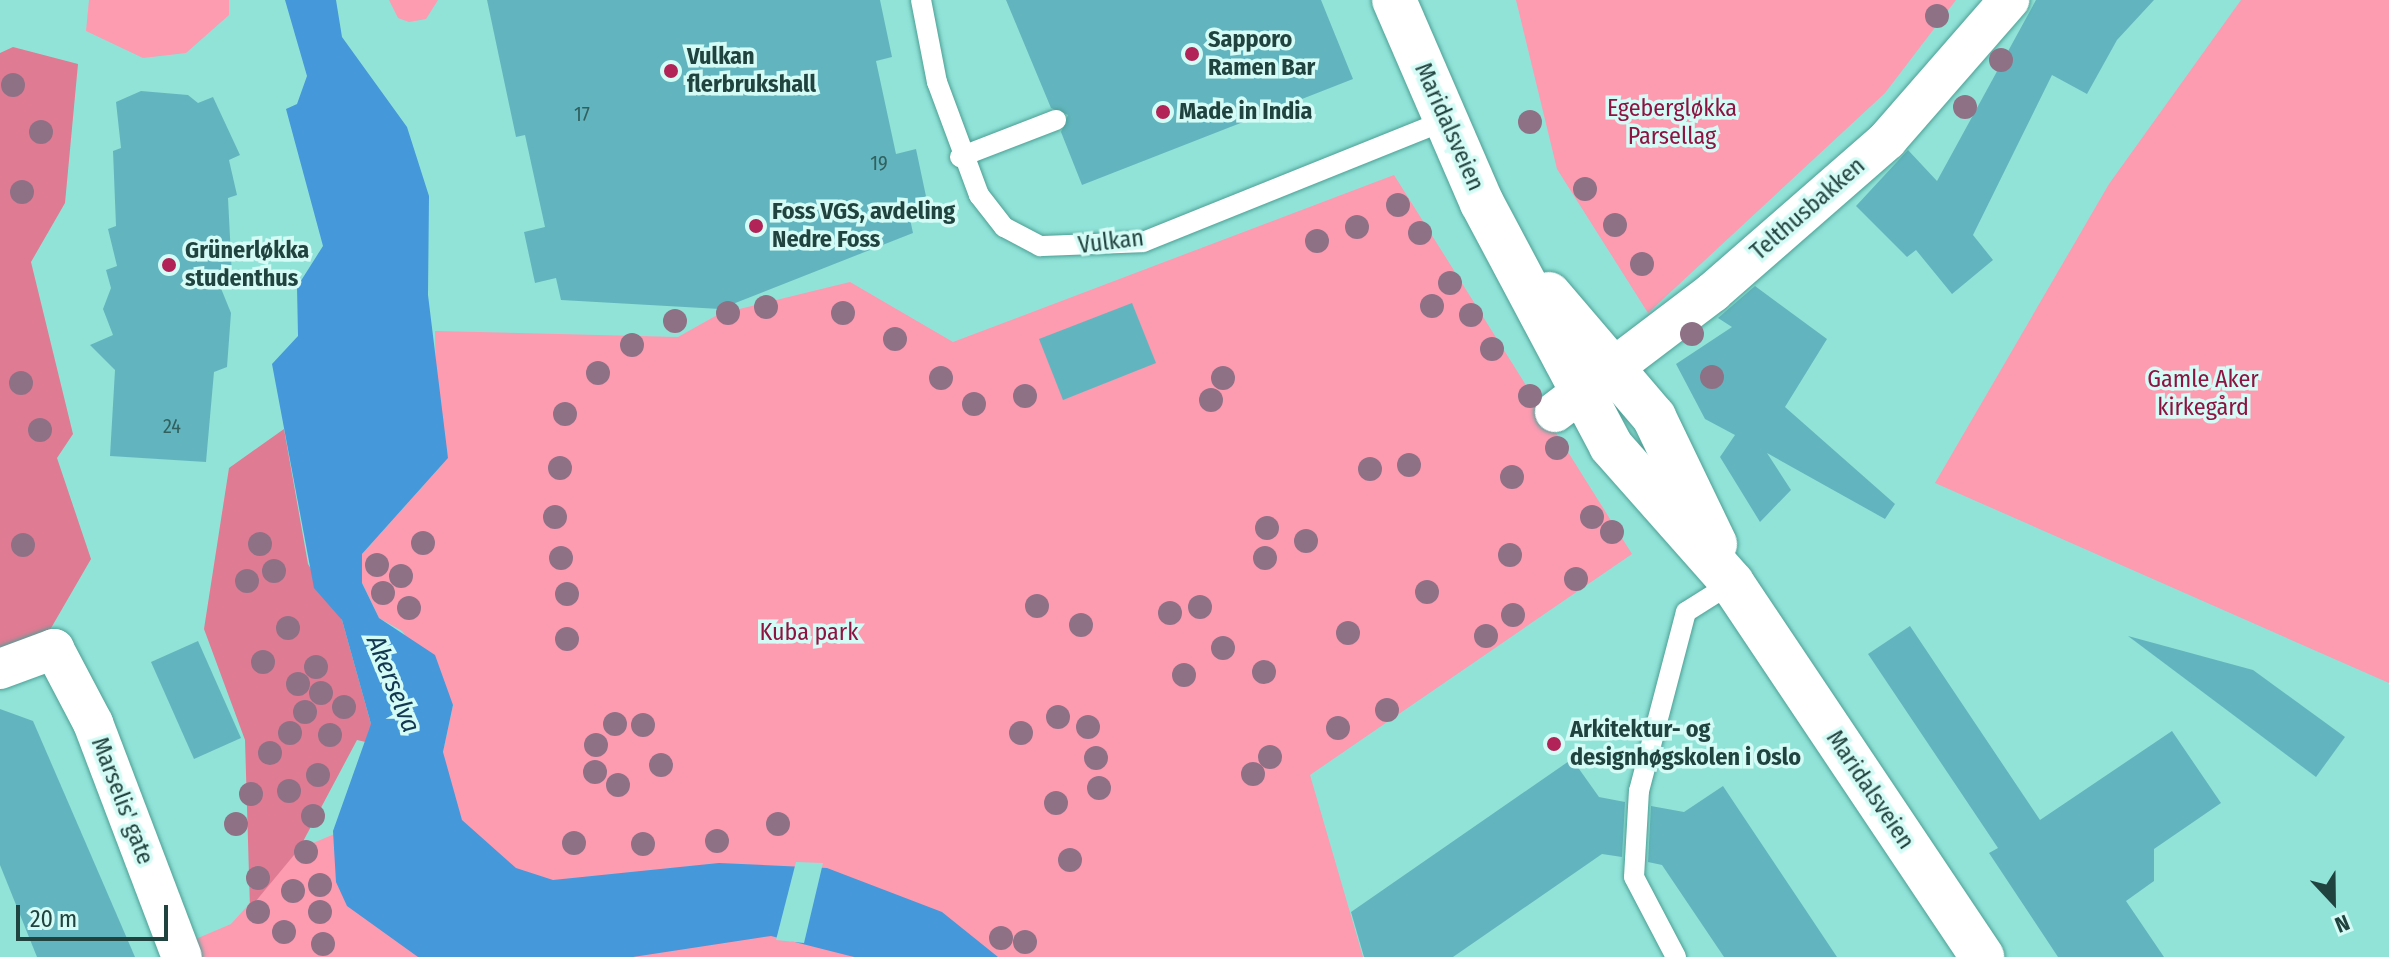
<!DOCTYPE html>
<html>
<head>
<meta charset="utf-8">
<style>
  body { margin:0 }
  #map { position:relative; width:2389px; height:957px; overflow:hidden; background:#91e3d8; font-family:"Fira Sans Condensed",sans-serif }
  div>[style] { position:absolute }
  .green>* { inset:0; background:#fd9bb1 }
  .forest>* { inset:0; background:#df7b93 }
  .water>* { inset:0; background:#4598d9 }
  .pier>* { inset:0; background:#91e3d8 }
  .building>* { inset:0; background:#62b5be }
  .roads { filter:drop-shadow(0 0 2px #4d9f95) drop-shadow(0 0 2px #4d9f95) }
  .lane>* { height:20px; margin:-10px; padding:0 10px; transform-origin:10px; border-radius:10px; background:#fff }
  .street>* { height:40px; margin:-20px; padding:0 20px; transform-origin:20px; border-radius:20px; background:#fff }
  .secondary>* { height:44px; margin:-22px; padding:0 22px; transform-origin:22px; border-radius:22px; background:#fff }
  .trees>* { width:24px; height:24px; margin:-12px; border-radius:50%; background:#8f7186 }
  .dots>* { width:22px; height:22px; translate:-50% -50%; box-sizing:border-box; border:4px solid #d4fbf5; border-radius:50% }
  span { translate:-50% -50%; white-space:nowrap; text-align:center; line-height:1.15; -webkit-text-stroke:7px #d4fbf5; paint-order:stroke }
  .number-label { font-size:20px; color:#31605f }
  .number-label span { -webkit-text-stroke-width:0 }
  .poi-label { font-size:24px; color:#21433f; font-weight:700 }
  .left { translate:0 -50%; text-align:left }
  .park-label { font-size:24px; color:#8d1442 }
  .street-label { font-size:24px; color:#21433f }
  .water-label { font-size:26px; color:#133651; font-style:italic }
  .north { position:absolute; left:2293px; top:861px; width:80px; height:80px; -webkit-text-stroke:6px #d4fbf5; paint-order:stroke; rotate:158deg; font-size:22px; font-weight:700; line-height:32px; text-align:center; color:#21433f }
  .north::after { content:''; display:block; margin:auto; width:28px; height:36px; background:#21433f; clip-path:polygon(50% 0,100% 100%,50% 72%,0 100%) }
  .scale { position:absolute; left:16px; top:905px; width:152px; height:36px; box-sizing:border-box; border:4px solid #21433f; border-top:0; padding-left:10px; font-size:24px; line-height:28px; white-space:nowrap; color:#21433f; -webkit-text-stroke:6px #d4fbf5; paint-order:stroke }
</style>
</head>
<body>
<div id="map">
  <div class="green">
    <div style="clip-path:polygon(89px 0,229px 0,229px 15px,186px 53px,143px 58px,86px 31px)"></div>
    <div style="clip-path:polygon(389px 0,438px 0,426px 19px,409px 22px,398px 18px)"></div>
    <div style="clip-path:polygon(1516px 0,1956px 0,1885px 93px,1648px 313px,1557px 169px)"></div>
    <div style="clip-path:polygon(2241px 0,2389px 0,2389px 683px,1935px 483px,2109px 184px)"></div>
    <div style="clip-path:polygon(1394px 175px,1632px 554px,1310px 775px,1363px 957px,182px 957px,177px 947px,231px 924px,299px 849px,448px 786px,443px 752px,453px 705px,402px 631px,379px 618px,362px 583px,362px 554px,448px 458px,436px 398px,435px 331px,678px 337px,719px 314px,850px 282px,953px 342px)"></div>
  </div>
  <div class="forest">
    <div style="clip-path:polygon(13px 47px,78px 64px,65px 203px,31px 262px,73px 434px,57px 458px,91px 559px,47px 635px,0 651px,0 53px)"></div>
    <div style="clip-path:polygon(284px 429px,308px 564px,342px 620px,371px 724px,370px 743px,357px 740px,299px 849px,250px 908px,245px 740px,204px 629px,229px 468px)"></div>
  </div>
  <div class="water">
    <div style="clip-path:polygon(285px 0,336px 0,342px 37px,407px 127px,429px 196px,428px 295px,448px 458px,362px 554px,362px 583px,379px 618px,435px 655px,453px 705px,443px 752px,462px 820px,516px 868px,553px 880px,719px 863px,827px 868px,942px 912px,998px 957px,854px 957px,771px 936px,633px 957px,418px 957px,347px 906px,336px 882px,333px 831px,371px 724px,342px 620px,314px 588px,272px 364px,298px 336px,297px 287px,323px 246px,286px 109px,297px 104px,307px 76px)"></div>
  </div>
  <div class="pier">
    <div style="clip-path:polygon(796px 862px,823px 863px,804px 943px,776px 940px)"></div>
  </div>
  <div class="building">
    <div style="clip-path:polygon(487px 0,880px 0,892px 57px,876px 61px,896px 154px,916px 149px,927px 201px,907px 205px,913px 233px,720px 309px,561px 300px,556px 278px,535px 283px,524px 232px,545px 227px,525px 135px,516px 137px)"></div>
    <div style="clip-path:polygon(1006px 0,1321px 0,1353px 79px,1082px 185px,1061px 132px,1068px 115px,1051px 108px)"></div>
    <div style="clip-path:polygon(2036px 0,2154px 0,2117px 40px,2087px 94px,2052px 75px,1973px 235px,1993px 260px,1952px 294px,1916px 250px,1907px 257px,1856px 206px,1908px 150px,1937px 181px)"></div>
    <div style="clip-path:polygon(141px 91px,188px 95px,198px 103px,213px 97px,240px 155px,229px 160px,237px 195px,228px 198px,232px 276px,218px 281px,231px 313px,227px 367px,214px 372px,206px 462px,110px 456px,115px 370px,90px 345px,113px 335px,103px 309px,111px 288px,106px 270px,117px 266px,108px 229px,116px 226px,113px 151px,121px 148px,116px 102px)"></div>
    <div style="clip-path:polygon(1755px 286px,1827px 339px,1785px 407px,1895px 504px,1885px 519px,1767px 453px,1791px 490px,1760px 522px,1720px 457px,1735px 435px,1705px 419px,1676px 364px,1732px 327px,1718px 318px)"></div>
    <div style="clip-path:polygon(1132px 303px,1156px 363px,1063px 400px,1039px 339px)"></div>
    <div style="clip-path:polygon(1910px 626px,2040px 820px,2172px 731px,2221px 803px,2154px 849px,2154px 881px,2126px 901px,2164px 957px,2058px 957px,1989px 853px,1998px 848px,1868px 654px)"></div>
    <div style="clip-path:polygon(2128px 636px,2253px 670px,2345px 737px,2316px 777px)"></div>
    <div style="clip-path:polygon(198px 641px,241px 738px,194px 759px,151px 662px)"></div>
    <div style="clip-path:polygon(0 709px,33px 721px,135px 957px,37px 957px,0 865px)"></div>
    <div style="clip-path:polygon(1572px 759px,1599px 797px,1625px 802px,1622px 857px,1602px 854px,1453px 957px,1364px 957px,1351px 912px)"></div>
    <div style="clip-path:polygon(1723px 786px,1837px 957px,1724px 957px,1662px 865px,1648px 862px,1651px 806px,1684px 812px)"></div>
  </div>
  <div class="roads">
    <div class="lane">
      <div style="left:921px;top:0;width:84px;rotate:79deg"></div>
      <div style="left:937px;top:82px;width:121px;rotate:69.6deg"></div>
      <div style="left:979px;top:195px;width:41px;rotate:52deg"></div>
      <div style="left:1004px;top:227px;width:41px;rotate:27.8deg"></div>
      <div style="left:1040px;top:246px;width:103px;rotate:-2.2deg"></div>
      <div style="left:1143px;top:242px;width:327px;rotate:-21.9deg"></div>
      <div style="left:960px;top:157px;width:103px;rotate:-21.1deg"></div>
      <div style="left:1676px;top:957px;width:90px;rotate:-117.7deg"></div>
      <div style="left:1634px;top:877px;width:86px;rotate:-86.7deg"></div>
      <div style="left:1639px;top:791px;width:185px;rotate:-75.3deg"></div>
      <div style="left:1686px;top:612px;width:54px;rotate:-32.2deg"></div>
    </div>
    <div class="street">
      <div style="left:1555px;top:412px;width:198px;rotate:-37.2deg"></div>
      <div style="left:1713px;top:292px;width:231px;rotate:-41.1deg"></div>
      <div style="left:1887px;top:140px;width:186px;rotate:-48.9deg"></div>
      <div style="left:0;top:669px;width:58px;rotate:-20.3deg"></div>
      <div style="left:54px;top:649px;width:84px;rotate:62.2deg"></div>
      <div style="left:93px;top:723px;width:250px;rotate:69.2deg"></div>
    </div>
    <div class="secondary">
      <div style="left:1394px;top:0;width:221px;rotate:66.6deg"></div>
      <div style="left:1482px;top:203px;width:275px;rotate:62deg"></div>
      <div style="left:1611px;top:446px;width:183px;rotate:48.5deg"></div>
      <div style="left:1732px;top:583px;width:450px;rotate:56.2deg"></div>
      <div style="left:1549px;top:294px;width:162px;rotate:49.5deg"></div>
      <div style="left:1654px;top:417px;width:141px;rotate:64.3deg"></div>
    </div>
  </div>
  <div class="trees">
    <div style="left:1937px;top:16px"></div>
    <div style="left:2001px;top:60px"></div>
    <div style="left:13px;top:85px"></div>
    <div style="left:1965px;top:107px"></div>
    <div style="left:1530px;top:122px"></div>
    <div style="left:41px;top:132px"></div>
    <div style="left:1585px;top:189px"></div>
    <div style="left:22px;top:192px"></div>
    <div style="left:1398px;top:205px"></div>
    <div style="left:1615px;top:225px"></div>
    <div style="left:1357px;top:227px"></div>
    <div style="left:1420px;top:233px"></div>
    <div style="left:1317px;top:241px"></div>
    <div style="left:1642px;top:264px"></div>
    <div style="left:1450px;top:283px"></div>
    <div style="left:1432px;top:306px"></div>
    <div style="left:766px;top:307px"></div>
    <div style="left:728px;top:313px"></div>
    <div style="left:843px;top:313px"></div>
    <div style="left:1471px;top:315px"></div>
    <div style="left:675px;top:321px"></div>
    <div style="left:1692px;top:334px"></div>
    <div style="left:895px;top:339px"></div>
    <div style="left:632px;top:345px"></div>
    <div style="left:1492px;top:349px"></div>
    <div style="left:598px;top:373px"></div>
    <div style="left:1712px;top:377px"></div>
    <div style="left:941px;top:378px"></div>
    <div style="left:1223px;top:378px"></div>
    <div style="left:21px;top:383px"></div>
    <div style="left:1025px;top:396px"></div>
    <div style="left:1530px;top:396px"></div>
    <div style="left:1211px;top:400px"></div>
    <div style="left:974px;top:404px"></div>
    <div style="left:565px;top:414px"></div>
    <div style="left:40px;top:430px"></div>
    <div style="left:1557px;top:448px"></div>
    <div style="left:1409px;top:465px"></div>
    <div style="left:560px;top:468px"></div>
    <div style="left:1370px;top:469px"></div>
    <div style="left:1512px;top:477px"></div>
    <div style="left:555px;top:517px"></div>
    <div style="left:1592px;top:517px"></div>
    <div style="left:1267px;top:528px"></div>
    <div style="left:1612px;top:532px"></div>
    <div style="left:1306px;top:541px"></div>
    <div style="left:423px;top:543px"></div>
    <div style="left:260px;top:544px"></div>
    <div style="left:23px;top:545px"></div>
    <div style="left:1510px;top:555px"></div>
    <div style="left:561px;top:558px"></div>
    <div style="left:1265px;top:558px"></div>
    <div style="left:377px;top:565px"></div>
    <div style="left:274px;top:571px"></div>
    <div style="left:401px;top:576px"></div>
    <div style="left:1576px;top:579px"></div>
    <div style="left:247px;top:581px"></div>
    <div style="left:1427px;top:592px"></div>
    <div style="left:383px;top:593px"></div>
    <div style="left:567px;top:594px"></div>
    <div style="left:1037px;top:606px"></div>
    <div style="left:1200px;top:607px"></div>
    <div style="left:409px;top:608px"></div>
    <div style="left:1170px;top:613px"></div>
    <div style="left:1513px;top:615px"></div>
    <div style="left:1081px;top:625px"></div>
    <div style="left:288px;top:628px"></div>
    <div style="left:1348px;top:633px"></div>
    <div style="left:1486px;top:636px"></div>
    <div style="left:567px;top:639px"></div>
    <div style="left:1223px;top:648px"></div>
    <div style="left:263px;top:662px"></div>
    <div style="left:316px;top:667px"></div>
    <div style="left:1264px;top:672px"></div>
    <div style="left:1184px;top:675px"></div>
    <div style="left:298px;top:684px"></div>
    <div style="left:321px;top:693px"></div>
    <div style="left:344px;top:707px"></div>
    <div style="left:1387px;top:710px"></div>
    <div style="left:305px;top:712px"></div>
    <div style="left:1058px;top:717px"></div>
    <div style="left:615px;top:724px"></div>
    <div style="left:643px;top:725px"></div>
    <div style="left:1088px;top:727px"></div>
    <div style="left:1338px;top:728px"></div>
    <div style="left:290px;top:733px"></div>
    <div style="left:1021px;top:733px"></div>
    <div style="left:330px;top:735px"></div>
    <div style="left:596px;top:745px"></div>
    <div style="left:270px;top:753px"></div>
    <div style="left:1270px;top:757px"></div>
    <div style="left:1096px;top:758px"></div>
    <div style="left:661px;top:765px"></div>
    <div style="left:595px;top:772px"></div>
    <div style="left:1253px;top:774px"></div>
    <div style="left:318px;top:775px"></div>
    <div style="left:618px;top:785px"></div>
    <div style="left:1099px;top:788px"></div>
    <div style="left:289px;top:791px"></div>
    <div style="left:251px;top:794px"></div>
    <div style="left:1056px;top:803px"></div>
    <div style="left:313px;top:816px"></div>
    <div style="left:236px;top:824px"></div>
    <div style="left:778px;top:824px"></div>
    <div style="left:717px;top:841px"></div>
    <div style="left:574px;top:843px"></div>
    <div style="left:643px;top:844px"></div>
    <div style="left:306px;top:852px"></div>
    <div style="left:1070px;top:860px"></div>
    <div style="left:258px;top:878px"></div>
    <div style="left:320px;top:885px"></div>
    <div style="left:293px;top:891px"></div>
    <div style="left:258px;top:912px"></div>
    <div style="left:320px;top:912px"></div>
    <div style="left:284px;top:932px"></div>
    <div style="left:1001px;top:938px"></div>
    <div style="left:1025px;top:942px"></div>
    <div style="left:323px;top:944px"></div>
  </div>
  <div class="dots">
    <div style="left:1192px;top:54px;background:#b22357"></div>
    <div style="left:671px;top:71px;background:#b22357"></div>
    <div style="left:1163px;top:112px;background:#b22357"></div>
    <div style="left:756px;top:226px;background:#b22357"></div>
    <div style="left:169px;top:265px;background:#b22357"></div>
    <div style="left:1554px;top:744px;background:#b22357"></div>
  </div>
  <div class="number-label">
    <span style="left:582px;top:114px">17</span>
    <span style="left:879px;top:163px">19</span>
    <span style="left:172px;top:426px">24</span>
  </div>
  <div class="poi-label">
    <span class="left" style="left:1208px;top:54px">Sapporo<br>Ramen Bar</span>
    <span class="left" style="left:687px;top:71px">Vulkan<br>flerbrukshall</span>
    <span class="left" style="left:1179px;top:112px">Made in India</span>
    <span class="left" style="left:772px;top:226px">Foss VGS, avdeling<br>Nedre Foss</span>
    <span class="left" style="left:185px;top:265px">Grünerløkka<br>studenthus</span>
    <span class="left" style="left:1570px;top:744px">Arkitektur- og<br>designhøgskolen i Oslo</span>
  </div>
  <div class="park-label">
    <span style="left:1672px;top:123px">Egebergløkka<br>Parsellag</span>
    <span style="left:2203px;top:394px">Gamle Aker<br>kirkegård</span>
    <span style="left:809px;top:633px">Kuba park</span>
  </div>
  <div class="street-label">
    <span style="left:1449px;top:127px;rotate:66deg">Maridalsveien</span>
    <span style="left:1808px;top:209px;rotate:-41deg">Telthusbakken</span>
    <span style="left:1111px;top:242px;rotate:-7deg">Vulkan</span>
    <span style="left:1870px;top:790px;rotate:56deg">Maridalsveien</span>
    <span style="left:122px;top:801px;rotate:69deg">Marselis' gate</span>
  </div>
  <div class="water-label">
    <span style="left:393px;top:684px;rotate:68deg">Akerselva</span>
  </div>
  <div class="north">N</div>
  <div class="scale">20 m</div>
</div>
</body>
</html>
